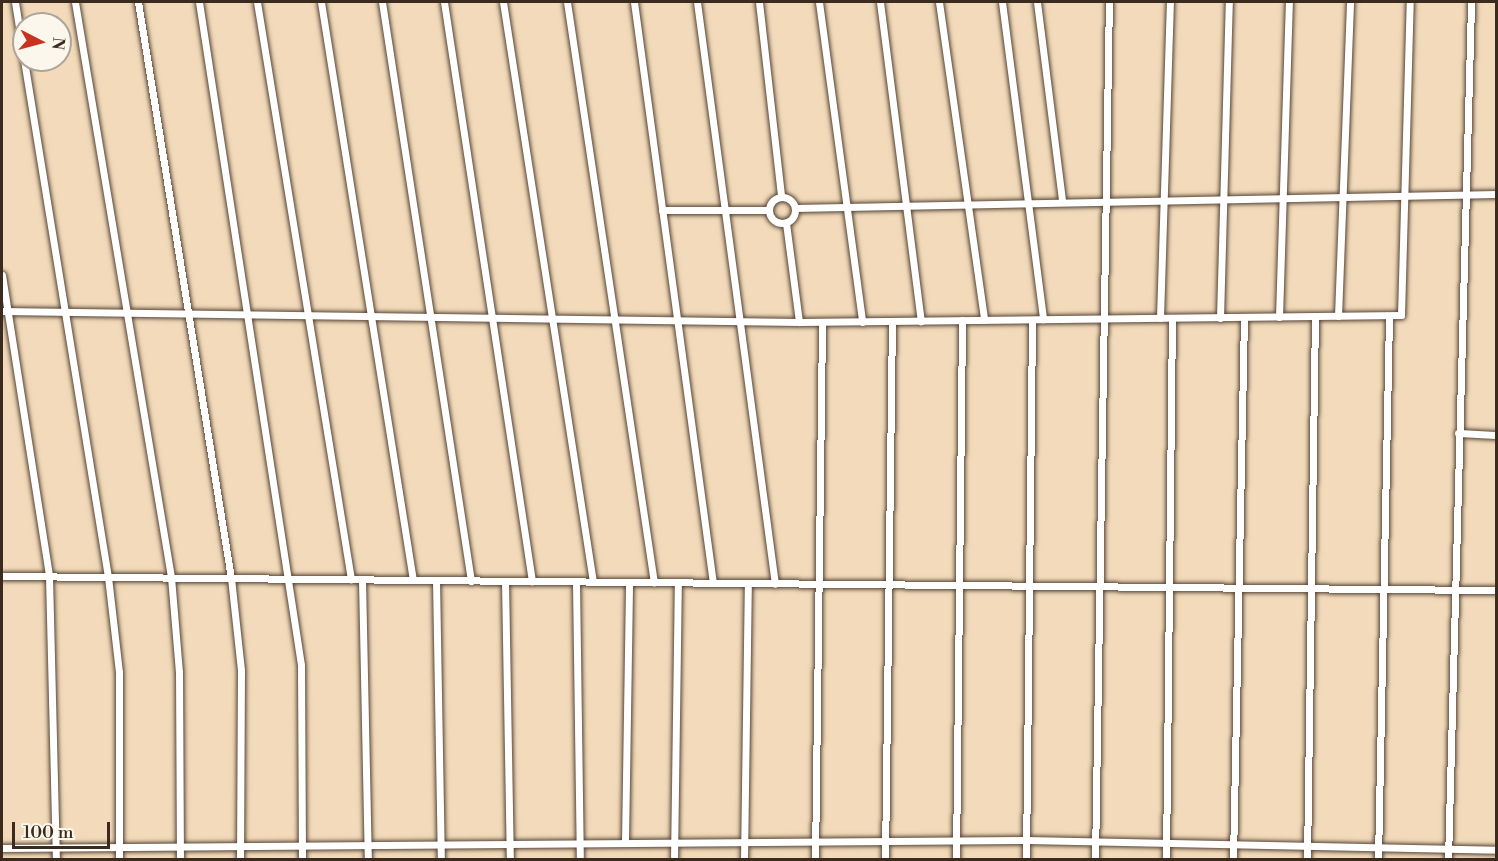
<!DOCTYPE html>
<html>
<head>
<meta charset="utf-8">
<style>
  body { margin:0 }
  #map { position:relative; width:1498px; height:861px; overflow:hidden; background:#f2daba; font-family:"Libre Bodoni",serif }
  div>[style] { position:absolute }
  .roads { filter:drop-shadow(0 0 2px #564435) drop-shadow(0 0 2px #564435) }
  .street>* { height:7px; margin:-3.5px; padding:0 3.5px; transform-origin:3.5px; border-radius:3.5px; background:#fff }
  .street>.ring { margin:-3.5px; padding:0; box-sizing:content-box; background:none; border:7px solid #fff; border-radius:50% }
  span { translate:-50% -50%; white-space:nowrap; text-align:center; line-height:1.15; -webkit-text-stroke:4.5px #fbf7ec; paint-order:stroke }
  .frame { position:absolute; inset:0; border:3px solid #3b2a1e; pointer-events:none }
  .north { position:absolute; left:12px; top:12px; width:60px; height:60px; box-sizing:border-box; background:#fbf7ec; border:2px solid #aea59a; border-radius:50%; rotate:96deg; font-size:16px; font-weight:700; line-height:24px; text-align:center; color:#3b2a1e }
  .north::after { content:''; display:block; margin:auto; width:21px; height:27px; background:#c8321e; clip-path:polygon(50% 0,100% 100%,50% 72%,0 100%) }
  .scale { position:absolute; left:12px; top:822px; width:98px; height:27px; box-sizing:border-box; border:3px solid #3b2a1e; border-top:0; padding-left:8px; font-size:18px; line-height:21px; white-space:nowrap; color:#3b2a1e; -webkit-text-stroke:4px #fbf7ec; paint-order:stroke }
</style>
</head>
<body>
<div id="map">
  <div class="roads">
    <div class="street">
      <div style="left:15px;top:2px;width:58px;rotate:81deg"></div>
      <div style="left:75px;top:2px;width:583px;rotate:80.52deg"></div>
      <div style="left:171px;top:577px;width:95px;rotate:85.2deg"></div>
      <div style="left:179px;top:672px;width:188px;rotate:89.7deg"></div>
      <div style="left:138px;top:2px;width:583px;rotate:80.83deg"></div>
      <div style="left:231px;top:578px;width:93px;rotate:83.8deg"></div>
      <div style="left:241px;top:670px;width:190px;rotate:90.3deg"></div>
      <div style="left:199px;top:2px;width:671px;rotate:81.25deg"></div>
      <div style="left:301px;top:665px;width:195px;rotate:89.7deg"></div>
      <div style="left:257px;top:2px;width:585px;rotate:80.75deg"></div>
      <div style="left:321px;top:2px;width:585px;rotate:80.96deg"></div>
      <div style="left:382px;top:2px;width:586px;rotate:81.26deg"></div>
      <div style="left:444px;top:2px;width:586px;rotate:81.36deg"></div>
      <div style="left:503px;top:2px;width:587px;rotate:81.18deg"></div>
      <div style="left:567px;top:2px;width:587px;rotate:81.48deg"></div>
      <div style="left:634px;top:2px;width:586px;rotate:82.26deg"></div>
      <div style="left:697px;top:2px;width:587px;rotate:82.37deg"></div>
      <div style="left:759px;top:2px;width:195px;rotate:83.5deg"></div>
      <div style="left:819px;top:2px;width:323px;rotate:82.3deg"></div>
      <div style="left:880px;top:2px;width:322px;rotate:82.7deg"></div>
      <div style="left:939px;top:2px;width:321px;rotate:81.9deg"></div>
      <div style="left:1002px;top:2px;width:320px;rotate:82.6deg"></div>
      <div style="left:1037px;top:2px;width:201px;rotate:82.8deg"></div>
      <div style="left:24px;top:60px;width:524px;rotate:80.77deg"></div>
      <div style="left:108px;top:577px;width:96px;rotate:83.4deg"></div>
      <div style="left:119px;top:672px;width:188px;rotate:90deg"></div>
      <div class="ring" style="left:769px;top:197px;width:19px;height:19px"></div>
      <div style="left:795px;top:208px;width:701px;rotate:-1.14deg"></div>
      <div style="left:662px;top:210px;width:107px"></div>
      <div style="left:786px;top:223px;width:100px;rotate:82.5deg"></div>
      <div style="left:2px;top:275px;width:305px;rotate:81.1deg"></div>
      <div style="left:49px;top:576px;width:284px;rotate:88.6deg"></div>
      <div style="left:2px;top:311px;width:797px;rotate:0.79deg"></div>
      <div style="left:799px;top:322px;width:602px;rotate:-0.67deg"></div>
      <div style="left:1401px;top:315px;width:313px;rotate:-88.4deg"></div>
      <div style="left:1338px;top:316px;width:314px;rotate:-87.8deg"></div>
      <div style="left:1279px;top:317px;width:315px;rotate:-88.2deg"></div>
      <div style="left:1160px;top:318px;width:316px;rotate:-88.2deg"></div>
      <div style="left:1220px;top:318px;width:316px;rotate:-88.4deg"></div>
      <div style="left:1458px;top:433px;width:38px;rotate:3deg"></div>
      <div style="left:2px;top:576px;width:1494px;rotate:0.54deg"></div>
      <div style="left:362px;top:580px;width:280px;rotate:88.8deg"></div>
      <div style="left:436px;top:580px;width:280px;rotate:89deg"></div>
      <div style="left:505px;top:581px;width:279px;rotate:89deg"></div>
      <div style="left:576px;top:582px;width:278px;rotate:89.2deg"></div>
      <div style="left:625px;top:842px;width:260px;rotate:-89.1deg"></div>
      <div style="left:2px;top:848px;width:1025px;rotate:-0.45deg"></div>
      <div style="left:1027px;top:840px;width:469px;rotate:1.2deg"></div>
      <div style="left:674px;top:860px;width:277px;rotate:-89.2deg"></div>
      <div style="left:744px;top:860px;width:276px;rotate:-89.2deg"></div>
      <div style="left:815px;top:860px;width:538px;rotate:-89.25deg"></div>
      <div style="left:885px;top:860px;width:539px;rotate:-89.26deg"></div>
      <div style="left:956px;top:860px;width:540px;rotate:-89.36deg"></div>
      <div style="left:1026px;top:860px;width:540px;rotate:-89.36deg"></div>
      <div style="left:1095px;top:860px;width:858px;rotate:-89.07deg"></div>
      <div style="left:1166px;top:860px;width:542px;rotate:-89.37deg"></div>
      <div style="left:1233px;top:860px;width:543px;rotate:-88.84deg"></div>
      <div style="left:1307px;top:860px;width:544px;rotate:-89.16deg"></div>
      <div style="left:1378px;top:860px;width:544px;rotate:-88.84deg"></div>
      <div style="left:1448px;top:860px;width:858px;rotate:-88.46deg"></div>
    </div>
  </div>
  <div class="frame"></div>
  <div class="north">N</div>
  <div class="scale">100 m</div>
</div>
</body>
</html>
